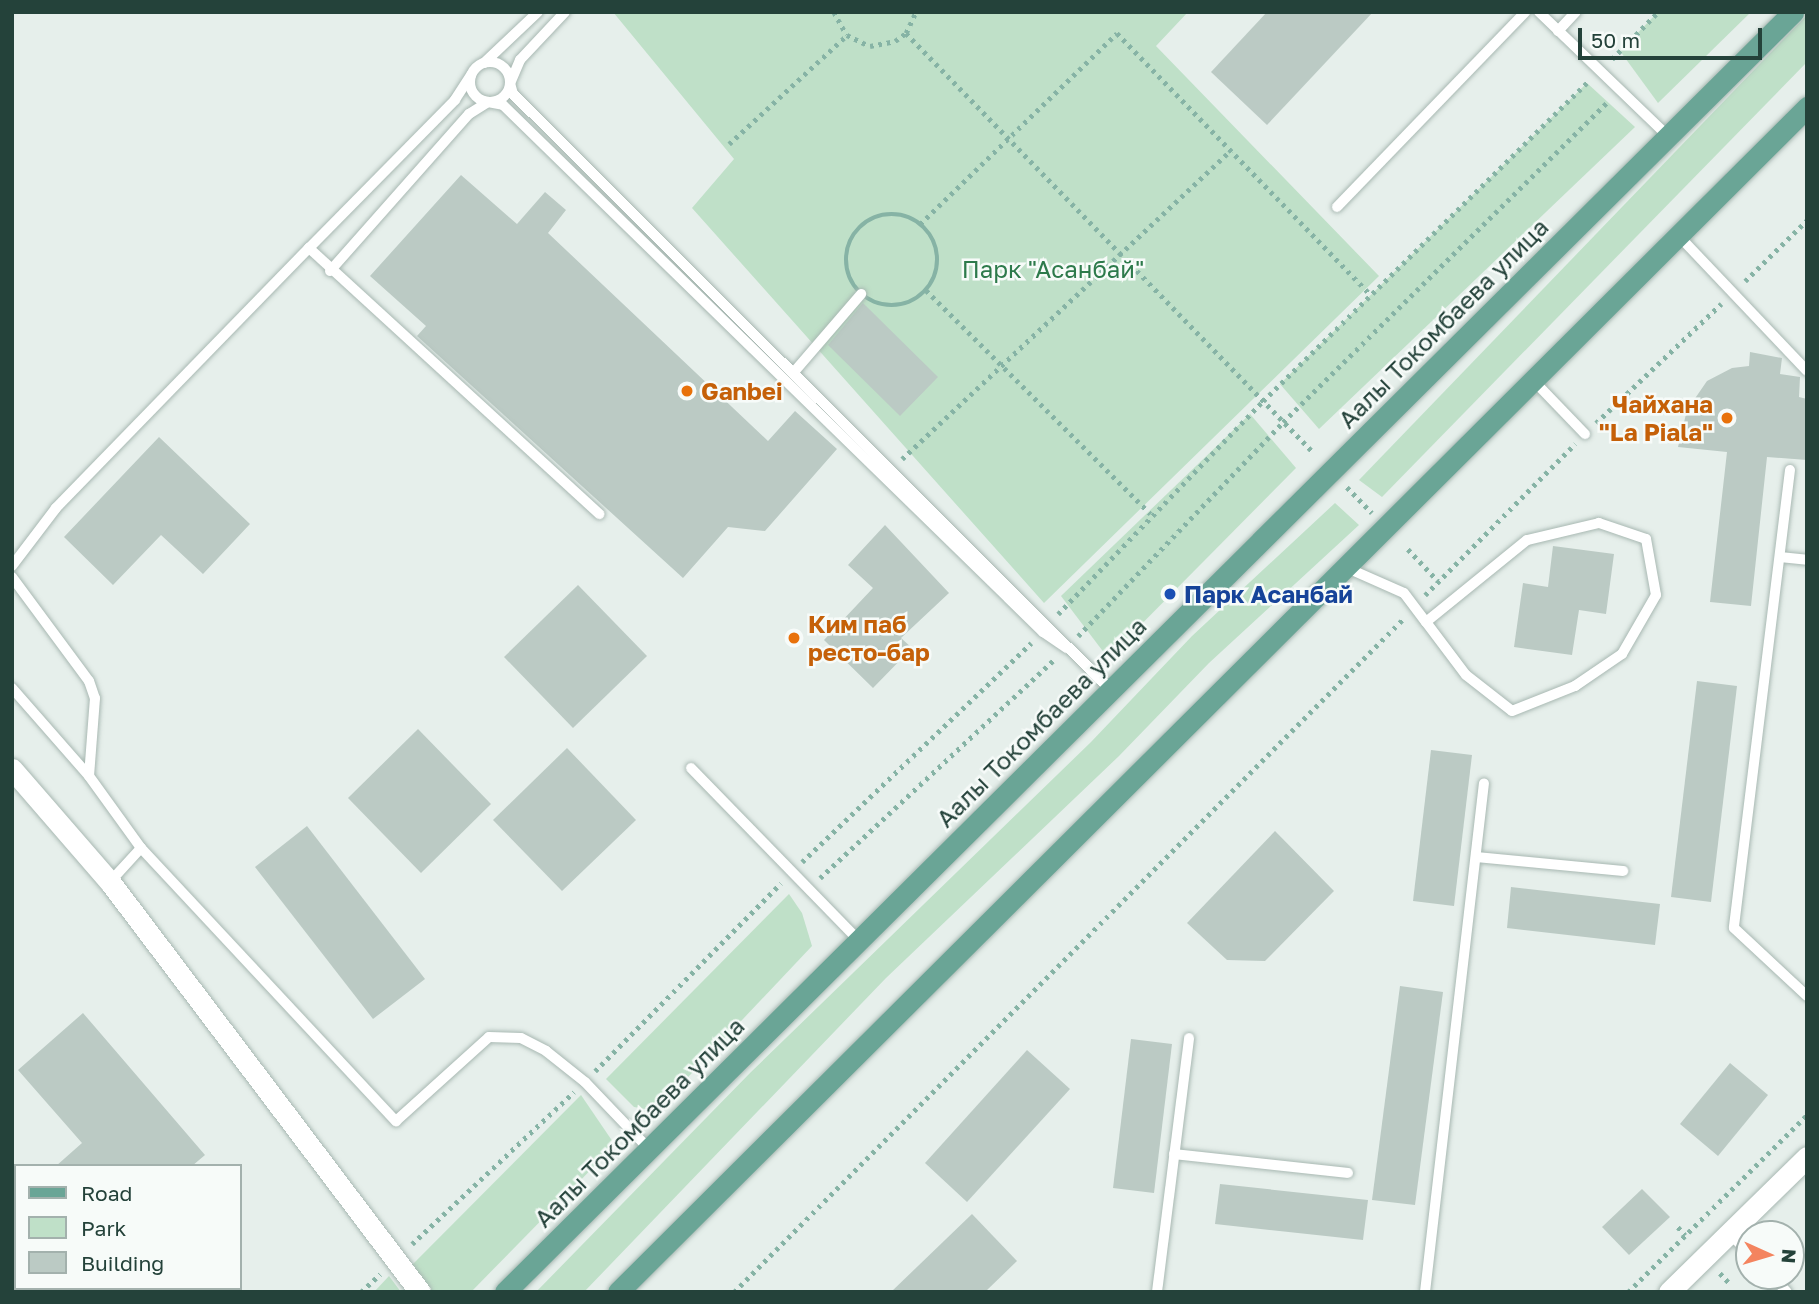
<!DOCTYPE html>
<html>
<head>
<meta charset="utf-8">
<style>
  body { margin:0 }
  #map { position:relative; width:1819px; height:1304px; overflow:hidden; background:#e6efeb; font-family:"Golos Text",sans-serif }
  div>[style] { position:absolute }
  .green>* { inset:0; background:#bfe0c8 }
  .building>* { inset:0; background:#bbcac4 }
  .path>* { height:4.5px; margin-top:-2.25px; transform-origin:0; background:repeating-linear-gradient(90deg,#86b3a5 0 3.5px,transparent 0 8.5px) }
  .path>.ring { margin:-2.25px; padding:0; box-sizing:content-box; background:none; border:4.5px solid #86b3a5; border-radius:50% }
  .roads { filter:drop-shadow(0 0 2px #a8b8b2) drop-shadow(0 0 2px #a8b8b2) }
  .lane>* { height:10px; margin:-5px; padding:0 5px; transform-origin:5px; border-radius:5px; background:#fff }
  .lane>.ring { margin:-5px; padding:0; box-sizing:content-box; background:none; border:10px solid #fff; border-radius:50% }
  .street>* { height:21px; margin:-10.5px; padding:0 10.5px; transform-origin:10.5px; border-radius:10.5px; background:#fff }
  .primary>* { height:21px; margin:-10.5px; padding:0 10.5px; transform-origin:10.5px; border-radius:10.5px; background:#6aa596 }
  .dots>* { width:19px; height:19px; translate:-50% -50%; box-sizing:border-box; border:4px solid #f7fbf9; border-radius:50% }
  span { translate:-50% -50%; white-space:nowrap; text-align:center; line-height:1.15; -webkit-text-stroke:5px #f7fbf9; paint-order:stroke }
  .park-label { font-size:24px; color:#2d7a4b }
  .street-label { font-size:24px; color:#24423a }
  .food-label { font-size:24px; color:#c56008; font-weight:700 }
  .left { translate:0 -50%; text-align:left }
  .right { translate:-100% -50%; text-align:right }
  .transit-label { font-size:24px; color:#164399; font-weight:700 }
  .frame { position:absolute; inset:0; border:14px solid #24423a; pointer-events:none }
  .legend { position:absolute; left:14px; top:1164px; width:228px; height:126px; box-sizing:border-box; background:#f7fbf9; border:2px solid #a3b1ad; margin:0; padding:9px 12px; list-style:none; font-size:21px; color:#24423a }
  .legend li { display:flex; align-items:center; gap:14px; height:35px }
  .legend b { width:35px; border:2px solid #a3b1ad }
  .north { position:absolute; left:1735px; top:1220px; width:70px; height:70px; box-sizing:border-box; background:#f7fbf9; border:2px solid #a3b1ad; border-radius:50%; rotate:94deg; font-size:19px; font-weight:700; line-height:28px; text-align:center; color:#24423a }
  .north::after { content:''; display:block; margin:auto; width:24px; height:32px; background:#f4845f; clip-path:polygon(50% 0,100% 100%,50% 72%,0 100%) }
  .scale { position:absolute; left:1578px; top:28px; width:184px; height:32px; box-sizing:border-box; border:4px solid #24423a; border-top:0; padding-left:9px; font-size:21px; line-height:24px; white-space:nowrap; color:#24423a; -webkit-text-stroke:5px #f7fbf9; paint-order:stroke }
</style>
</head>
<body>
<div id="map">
  <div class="green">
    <div style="clip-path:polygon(613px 12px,1188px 12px,1156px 46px,1379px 276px,1044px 603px,692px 208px,734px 159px)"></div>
    <div style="clip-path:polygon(1658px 12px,1751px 12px,1658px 103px,1620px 51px)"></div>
    <div style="clip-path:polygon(1807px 15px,1807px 62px,1382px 497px,1359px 480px)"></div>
    <div style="clip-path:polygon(1587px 83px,1635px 127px,1319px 429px,1280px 384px)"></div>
    <div style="clip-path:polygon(1250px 414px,1296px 468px,1108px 658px,1061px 596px)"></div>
    <div style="clip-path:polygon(1335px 503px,1359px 525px,1209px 663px,1119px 756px,886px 978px,584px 1292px,536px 1292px,751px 1072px,1091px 742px,1192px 636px)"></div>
    <div style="clip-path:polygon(789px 894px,802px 913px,812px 946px,656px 1111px,634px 1107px,606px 1079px)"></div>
    <div style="clip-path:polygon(581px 1095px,615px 1145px,471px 1292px,432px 1292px,411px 1266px)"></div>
    <div style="clip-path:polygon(389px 1276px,401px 1292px,374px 1292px)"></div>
  </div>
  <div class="building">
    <div style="clip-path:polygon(1267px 12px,1373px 12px,1267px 125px,1211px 72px)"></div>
    <div style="clip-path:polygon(461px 175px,517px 224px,545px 192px,566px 210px,548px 233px,768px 441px,795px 411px,837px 449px,765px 531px,728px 527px,683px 578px,417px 336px,426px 326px,370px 276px)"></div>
    <div style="clip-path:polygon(863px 303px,938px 377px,900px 416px,828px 345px)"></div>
    <div style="clip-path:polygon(1750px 352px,1782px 358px,1780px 374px,1800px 377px,1799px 397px,1807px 399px,1807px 460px,1767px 457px,1751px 606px,1710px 602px,1727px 452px,1678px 447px,1687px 410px,1707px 381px,1732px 368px,1749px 366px)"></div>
    <div style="clip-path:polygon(159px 437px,250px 524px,203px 574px,161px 535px,113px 585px,64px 537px)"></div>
    <div style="clip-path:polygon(885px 525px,949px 593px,901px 638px,912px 648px,873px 688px,824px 640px,873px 588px,848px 565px)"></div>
    <div style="clip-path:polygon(1553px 546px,1614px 554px,1606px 614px,1579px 610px,1572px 655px,1514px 647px,1523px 583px,1548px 587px)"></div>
    <div style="clip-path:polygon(578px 585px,647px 656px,573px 728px,504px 657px)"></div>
    <div style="clip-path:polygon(1697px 681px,1737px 686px,1711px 902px,1671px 897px)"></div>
    <div style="clip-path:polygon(418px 729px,491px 804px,421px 873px,348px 798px)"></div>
    <div style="clip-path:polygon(567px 748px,636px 820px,562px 891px,493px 820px)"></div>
    <div style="clip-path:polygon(1431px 750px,1472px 755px,1454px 906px,1413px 901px)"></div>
    <div style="clip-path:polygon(307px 826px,425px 979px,373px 1019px,255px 867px)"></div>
    <div style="clip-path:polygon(1275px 831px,1334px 891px,1265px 961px,1227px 960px,1187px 923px)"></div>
    <div style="clip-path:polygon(1511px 887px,1660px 904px,1655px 945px,1507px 928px)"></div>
    <div style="clip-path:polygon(1400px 986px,1443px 992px,1415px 1205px,1372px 1200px)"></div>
    <div style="clip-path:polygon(83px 1013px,205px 1155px,192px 1166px,56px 1166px,82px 1143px,18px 1070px)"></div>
    <div style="clip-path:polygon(1131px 1039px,1172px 1044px,1154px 1193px,1113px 1188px)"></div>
    <div style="clip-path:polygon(1027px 1050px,1070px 1089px,967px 1202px,925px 1163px)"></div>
    <div style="clip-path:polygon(1730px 1063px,1768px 1095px,1718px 1156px,1680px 1124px)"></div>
    <div style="clip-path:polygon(1220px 1184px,1368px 1200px,1363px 1240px,1215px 1224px)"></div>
    <div style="clip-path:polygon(1642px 1189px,1670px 1217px,1629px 1255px,1602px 1227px)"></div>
    <div style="clip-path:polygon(972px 1214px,1017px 1261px,985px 1292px,891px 1292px)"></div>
  </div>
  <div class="path">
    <div style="left:834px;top:12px;width:26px;rotate:61deg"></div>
    <div style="left:847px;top:35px;width:25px;rotate:26deg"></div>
    <div style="left:870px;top:46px;width:25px;rotate:-11deg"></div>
    <div style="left:895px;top:41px;width:14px;rotate:-36deg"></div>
    <div style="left:906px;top:33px;width:23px;rotate:-65deg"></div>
    <div style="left:906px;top:33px;width:586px;rotate:45.83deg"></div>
    <div style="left:1612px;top:59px;width:66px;rotate:-45.6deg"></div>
    <div style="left:729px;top:144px;width:161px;rotate:-42.7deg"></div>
    <div class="ring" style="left:846px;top:214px;width:87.5px;height:87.5px"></div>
    <div style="left:920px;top:224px;width:274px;rotate:-44.1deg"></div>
    <div style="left:1117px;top:33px;width:365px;rotate:45.9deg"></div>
    <div style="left:1745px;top:281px;width:87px;rotate:-44.5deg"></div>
    <div style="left:926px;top:290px;width:317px;rotate:44.9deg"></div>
    <div style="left:1596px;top:423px;width:173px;rotate:-43.6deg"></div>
    <div style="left:902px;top:459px;width:451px;rotate:-43.2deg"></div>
    <div style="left:1347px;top:487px;width:36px;rotate:46deg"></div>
    <div style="left:1408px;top:549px;width:44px;rotate:46.8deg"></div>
    <div style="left:1425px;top:595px;width:213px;rotate:-45.2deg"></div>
    <div style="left:1058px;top:614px;width:296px;rotate:-46.1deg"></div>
    <div style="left:1263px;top:401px;width:455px;rotate:-44.5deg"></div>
    <div style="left:1078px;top:636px;width:296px;rotate:-46.2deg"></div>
    <div style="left:1283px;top:422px;width:458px;rotate:-44.6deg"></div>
    <div style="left:802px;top:862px;width:317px;rotate:-43.7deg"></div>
    <div style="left:820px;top:878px;width:320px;rotate:-43deg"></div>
    <div style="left:595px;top:1071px;width:264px;rotate:-45.3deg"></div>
    <div style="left:1678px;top:1227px;width:11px;rotate:49deg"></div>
    <div style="left:412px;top:1244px;width:222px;rotate:-43.2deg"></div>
    <div style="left:1720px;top:1273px;width:16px;rotate:47deg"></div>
    <div style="left:361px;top:1292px;width:26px;rotate:-43deg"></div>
    <div style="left:734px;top:1292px;width:949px;rotate:-45.17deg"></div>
    <div style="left:1628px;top:1292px;width:252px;rotate:-44.7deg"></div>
  </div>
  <div class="roads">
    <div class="lane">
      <div style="left:565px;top:12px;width:66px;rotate:133.2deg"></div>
      <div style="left:520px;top:60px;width:25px;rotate:113deg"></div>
      <div style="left:510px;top:83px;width:11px;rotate:75deg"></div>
      <div style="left:513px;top:94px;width:844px;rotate:44.9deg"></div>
      <div style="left:1539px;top:12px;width:179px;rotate:43.9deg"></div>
      <div style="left:1558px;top:31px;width:26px;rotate:-47deg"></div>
      <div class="ring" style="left:470px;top:62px;width:30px;height:30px"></div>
      <div style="left:484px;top:63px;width:74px;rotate:-43.4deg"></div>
      <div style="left:471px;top:75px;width:30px;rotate:123deg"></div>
      <div style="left:455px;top:100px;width:208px;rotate:134.6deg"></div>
      <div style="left:309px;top:248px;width:394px;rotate:42.5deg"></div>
      <div style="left:1337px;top:207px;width:271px;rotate:-46deg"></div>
      <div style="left:1678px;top:235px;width:187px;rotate:46.5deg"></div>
      <div style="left:330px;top:271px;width:210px;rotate:-48.5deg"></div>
      <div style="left:469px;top:114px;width:22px;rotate:-32deg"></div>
      <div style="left:488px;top:102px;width:15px;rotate:11deg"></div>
      <div style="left:503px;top:105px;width:755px;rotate:44.3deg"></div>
      <div style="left:1043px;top:632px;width:29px;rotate:34deg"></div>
      <div style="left:794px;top:372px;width:103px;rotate:-49.3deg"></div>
      <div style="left:1533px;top:380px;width:75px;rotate:46.1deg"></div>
      <div style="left:1790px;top:470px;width:461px;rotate:97deg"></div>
      <div style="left:1734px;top:928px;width:100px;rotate:43deg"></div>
      <div style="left:1780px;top:557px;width:27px;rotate:6deg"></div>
      <div style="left:12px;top:566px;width:73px;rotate:-52.8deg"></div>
      <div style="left:56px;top:508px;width:363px;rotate:-45.8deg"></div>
      <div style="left:1345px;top:567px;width:64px;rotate:23.8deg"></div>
      <div style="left:1404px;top:593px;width:36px;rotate:53deg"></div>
      <div style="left:1426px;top:622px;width:66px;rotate:53deg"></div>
      <div style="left:1466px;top:675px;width:58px;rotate:38deg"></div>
      <div style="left:1512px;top:711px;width:68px;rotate:-21.6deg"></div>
      <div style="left:1575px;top:686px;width:57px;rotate:-34.2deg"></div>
      <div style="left:1622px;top:654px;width:68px;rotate:-60deg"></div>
      <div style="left:1656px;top:595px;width:57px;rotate:-100.1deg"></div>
      <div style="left:1646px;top:539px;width:50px;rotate:-161.2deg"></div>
      <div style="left:1599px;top:523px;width:74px;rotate:166.7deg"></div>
      <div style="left:1527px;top:540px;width:130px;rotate:140.9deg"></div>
      <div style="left:12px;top:577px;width:129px;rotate:53.5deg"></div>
      <div style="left:89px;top:681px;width:18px;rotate:71deg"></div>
      <div style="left:95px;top:698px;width:78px;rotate:94.4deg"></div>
      <div style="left:12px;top:688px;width:117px;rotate:48.8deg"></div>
      <div style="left:89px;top:776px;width:89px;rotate:54.2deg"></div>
      <div style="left:141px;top:848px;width:46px;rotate:132.4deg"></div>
      <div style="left:691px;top:768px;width:241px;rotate:45.8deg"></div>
      <div style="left:141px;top:848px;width:374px;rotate:47deg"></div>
      <div style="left:396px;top:1121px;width:125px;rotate:-42.1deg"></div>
      <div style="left:489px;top:1037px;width:32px;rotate:2deg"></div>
      <div style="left:521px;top:1038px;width:28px;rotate:27deg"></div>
      <div style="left:546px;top:1051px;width:50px;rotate:38.5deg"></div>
      <div style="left:585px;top:1082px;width:93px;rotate:46.3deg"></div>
      <div style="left:1476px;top:857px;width:148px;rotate:5.4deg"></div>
      <div style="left:1174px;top:1154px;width:175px;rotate:6.2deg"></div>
      <div style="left:1729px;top:1233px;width:28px;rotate:45deg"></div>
      <div style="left:1772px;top:1276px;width:22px;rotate:47deg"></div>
      <div style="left:1157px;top:1292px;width:256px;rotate:-82.8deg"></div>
      <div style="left:1425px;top:1292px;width:512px;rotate:-83.39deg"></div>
    </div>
    <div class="street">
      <div style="left:12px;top:769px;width:150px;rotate:49.1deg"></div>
      <div style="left:110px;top:882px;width:514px;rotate:52.91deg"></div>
      <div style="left:1669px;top:1292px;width:193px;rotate:-44.4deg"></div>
    </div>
    <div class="primary">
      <div style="left:505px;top:1292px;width:1816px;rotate:-44.82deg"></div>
      <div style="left:618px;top:1292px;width:1679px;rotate:-44.9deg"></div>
    </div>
  </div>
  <div class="dots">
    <div style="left:687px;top:391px;background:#e8710a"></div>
    <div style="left:1727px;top:418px;background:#e8710a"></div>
    <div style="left:1170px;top:594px;background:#1a4fb4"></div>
    <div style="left:794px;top:638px;background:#e8710a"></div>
  </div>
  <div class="park-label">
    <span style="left:1053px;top:269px">Парк "Асанбай"</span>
  </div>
  <div class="street-label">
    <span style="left:1443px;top:323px;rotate:-45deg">Аалы Токомбаева улица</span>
    <span style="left:1041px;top:722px;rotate:-45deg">Аалы Токомбаева улица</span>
    <span style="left:639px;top:1122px;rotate:-45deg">Аалы Токомбаева улица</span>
  </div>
  <div class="food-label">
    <span class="left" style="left:701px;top:391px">Ganbei</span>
    <span class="right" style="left:1713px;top:418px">Чайхана<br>"La Piala"</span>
    <span class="left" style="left:808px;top:638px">Ким паб<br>ресто-бар</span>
  </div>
  <div class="transit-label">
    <span class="left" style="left:1184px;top:594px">Парк Асанбай</span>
  </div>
  <div class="frame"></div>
  <ul class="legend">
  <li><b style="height:9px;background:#6aa596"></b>Road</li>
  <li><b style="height:19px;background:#bfe0c8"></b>Park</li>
  <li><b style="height:19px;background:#bbcac4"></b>Building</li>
  </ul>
  <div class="north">N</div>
  <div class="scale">50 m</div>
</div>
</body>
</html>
